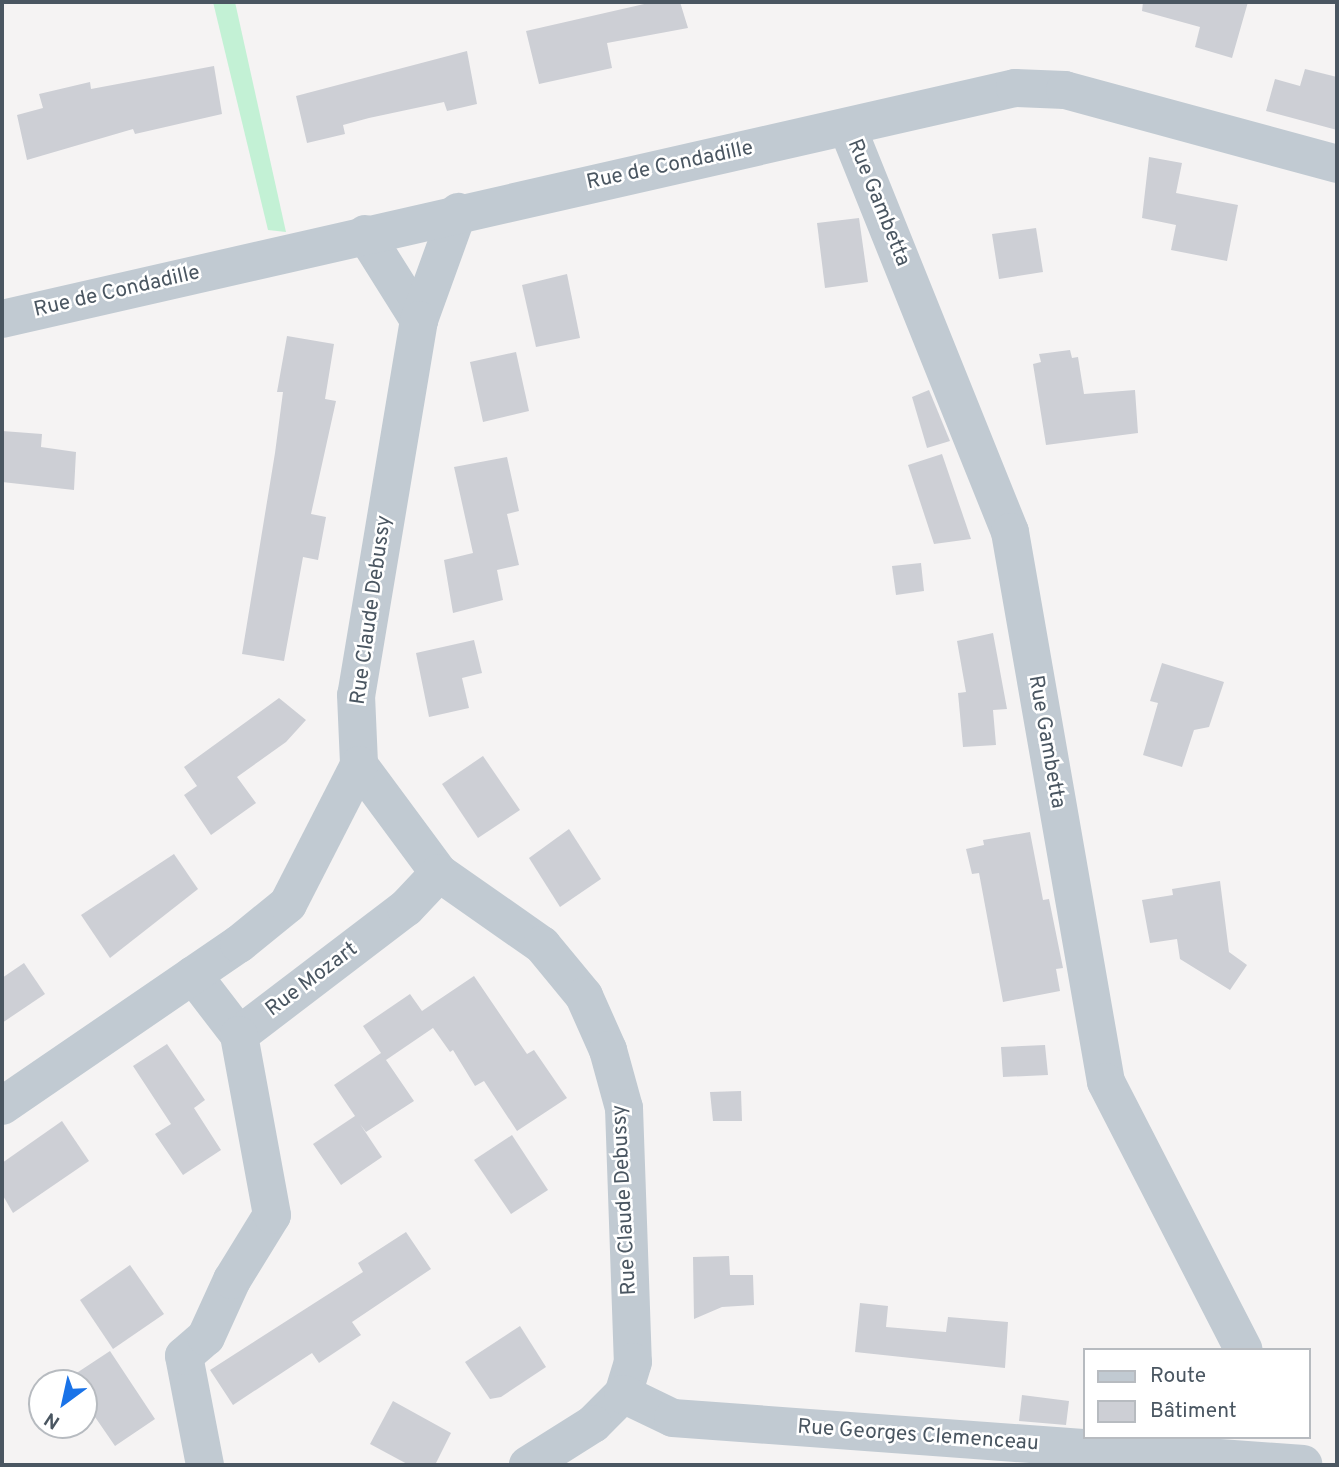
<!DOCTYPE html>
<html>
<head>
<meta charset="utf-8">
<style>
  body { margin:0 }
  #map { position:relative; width:1339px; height:1467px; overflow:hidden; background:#f5f3f3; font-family:Overpass,sans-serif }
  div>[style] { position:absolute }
  .green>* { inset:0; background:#c3f1d5 }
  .building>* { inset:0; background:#cdcfd5 }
  .minor>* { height:38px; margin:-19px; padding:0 19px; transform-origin:19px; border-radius:19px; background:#c1cad2 }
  span { translate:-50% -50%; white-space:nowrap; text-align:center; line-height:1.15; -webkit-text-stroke:5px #fff; paint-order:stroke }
  .street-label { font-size:21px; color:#4a5661 }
  .frame { position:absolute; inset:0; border:4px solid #4a5661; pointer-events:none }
  .legend { position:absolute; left:1083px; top:1348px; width:228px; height:91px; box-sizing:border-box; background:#fff; border:2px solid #b7bbc0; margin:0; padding:9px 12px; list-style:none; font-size:21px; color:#4a5661 }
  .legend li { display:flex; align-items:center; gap:14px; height:35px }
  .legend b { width:35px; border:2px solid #b7bbc0 }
  .north { position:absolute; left:28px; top:1369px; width:70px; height:70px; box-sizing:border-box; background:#fff; border:2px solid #b7bbc0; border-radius:50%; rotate:213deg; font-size:19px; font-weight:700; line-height:28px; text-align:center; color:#4a5661 }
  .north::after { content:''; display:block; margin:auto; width:24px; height:32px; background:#1a73e8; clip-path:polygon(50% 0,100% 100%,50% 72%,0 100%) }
</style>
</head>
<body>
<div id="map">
  <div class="green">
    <div style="clip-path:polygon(213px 2px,235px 2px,286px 232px,268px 230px)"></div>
  </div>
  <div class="building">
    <div style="clip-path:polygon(653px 2px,680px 2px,688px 28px,607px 43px,612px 68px,539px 84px,526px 31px)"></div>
    <div style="clip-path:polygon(1143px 2px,1248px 2px,1232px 58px,1195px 47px,1200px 27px,1142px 11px)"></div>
    <div style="clip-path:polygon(467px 51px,477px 104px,447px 111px,444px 102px,369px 118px,343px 125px,345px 134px,307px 143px,296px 96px)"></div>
    <div style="clip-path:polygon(214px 66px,222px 114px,135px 134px,133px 129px,27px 160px,17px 115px,43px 108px,39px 94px,90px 82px,91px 89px)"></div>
    <div style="clip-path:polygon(1305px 69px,1337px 77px,1337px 130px,1266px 111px,1275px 79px,1300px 86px)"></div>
    <div style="clip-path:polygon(1149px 157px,1182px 163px,1176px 193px,1238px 205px,1227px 261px,1171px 250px,1176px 225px,1142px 218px)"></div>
    <div style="clip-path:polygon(859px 218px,868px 282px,825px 288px,817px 223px)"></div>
    <div style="clip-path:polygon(1036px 228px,1043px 272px,999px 279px,992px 234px)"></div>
    <div style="clip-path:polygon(567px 274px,580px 338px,536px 347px,522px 285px)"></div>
    <div style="clip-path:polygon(287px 336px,334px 344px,325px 399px,336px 401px,311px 514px,326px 517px,318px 560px,303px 557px,284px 661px,242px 654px,275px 453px,283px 392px,277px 392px)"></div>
    <div style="clip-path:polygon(1070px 350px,1072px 358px,1078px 357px,1084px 394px,1135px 390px,1138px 433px,1046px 445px,1033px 364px,1041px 362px,1039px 354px)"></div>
    <div style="clip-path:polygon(516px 352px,529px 411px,483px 422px,470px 362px)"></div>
    <div style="clip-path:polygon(929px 390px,950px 441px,927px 448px,912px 397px)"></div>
    <div style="clip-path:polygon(2px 431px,42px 434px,41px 447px,76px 452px,74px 490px,2px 482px)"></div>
    <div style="clip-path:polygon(942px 454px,971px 539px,934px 544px,908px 465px)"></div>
    <div style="clip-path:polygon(507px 457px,519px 511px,507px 514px,519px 565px,497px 570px,503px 600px,453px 613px,444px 560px,473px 553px,454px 467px)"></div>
    <div style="clip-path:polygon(921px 563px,924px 591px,896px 595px,892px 566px)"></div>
    <div style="clip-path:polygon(993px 633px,1007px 709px,993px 710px,996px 745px,963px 747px,958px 693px,966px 692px,957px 641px)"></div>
    <div style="clip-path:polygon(474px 640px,482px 673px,462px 678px,469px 708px,429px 717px,416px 653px)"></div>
    <div style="clip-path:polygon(1162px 663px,1224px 682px,1209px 727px,1194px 730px,1182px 767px,1143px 755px,1158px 703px,1150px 701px)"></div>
    <div style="clip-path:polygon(279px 698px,306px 720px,286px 742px,237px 777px,256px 803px,211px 835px,184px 795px,197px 786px,184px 767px)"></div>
    <div style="clip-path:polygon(483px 756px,520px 810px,478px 838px,442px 784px)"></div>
    <div style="clip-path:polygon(569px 829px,601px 879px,560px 907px,529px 858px)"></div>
    <div style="clip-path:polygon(1030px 832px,1043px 900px,1049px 899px,1063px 968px,1056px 969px,1060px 991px,1003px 1002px,979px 873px,972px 874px,966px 849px,984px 845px,983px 840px)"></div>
    <div style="clip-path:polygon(174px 854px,198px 889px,110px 958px,81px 915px)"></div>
    <div style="clip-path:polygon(1220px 881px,1229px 952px,1247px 965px,1230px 990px,1180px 959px,1177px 939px,1150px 943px,1142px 900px,1173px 895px,1172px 889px)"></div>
    <div style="clip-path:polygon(24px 963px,45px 994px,2px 1023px,2px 978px)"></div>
    <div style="clip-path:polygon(474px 976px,527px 1054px,534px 1050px,567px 1098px,517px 1131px,484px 1081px,475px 1086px,453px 1050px,450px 1052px,433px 1028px,386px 1060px,414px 1101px,366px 1132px,360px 1124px,382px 1157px,341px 1185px,313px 1144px,355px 1116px,334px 1085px,381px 1053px,363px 1026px,410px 994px,422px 1011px)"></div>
    <div style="clip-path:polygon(167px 1044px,205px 1100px,194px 1108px,221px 1150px,183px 1175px,155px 1134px,171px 1124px,133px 1066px)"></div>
    <div style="clip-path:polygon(1045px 1045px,1048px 1075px,1003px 1077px,1001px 1047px)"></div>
    <div style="clip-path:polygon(741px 1091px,742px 1121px,713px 1121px,710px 1092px)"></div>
    <div style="clip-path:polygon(62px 1121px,89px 1161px,13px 1213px,2px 1194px,2px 1163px)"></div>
    <div style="clip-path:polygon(512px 1135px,548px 1190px,511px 1214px,474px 1160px)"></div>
    <div style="clip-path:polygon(406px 1232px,431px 1269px,352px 1322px,361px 1335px,319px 1363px,312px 1353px,233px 1405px,210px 1370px,363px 1272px,358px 1263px)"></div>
    <div style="clip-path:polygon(729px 1256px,730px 1275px,753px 1275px,754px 1305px,722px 1307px,694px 1319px,693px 1257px)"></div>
    <div style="clip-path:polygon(130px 1265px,164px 1314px,113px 1349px,80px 1300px)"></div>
    <div style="clip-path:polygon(860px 1303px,888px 1306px,886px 1327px,946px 1332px,948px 1317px,1008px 1322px,1005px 1368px,855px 1352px)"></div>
    <div style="clip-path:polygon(520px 1326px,546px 1367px,501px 1397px,490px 1399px,465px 1362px)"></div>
    <div style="clip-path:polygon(110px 1351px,155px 1419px,115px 1446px,84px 1401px,84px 1383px,69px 1378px)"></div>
    <div style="clip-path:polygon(1022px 1395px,1069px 1401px,1066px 1425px,1019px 1421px)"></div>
    <div style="clip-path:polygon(393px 1401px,451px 1433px,435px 1465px,409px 1465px,370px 1444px)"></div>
  </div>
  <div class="minor">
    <div style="left:848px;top:129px;width:434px;rotate:68.1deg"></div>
    <div style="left:1010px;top:532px;width:558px;rotate:80.1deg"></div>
    <div style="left:1106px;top:1082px;width:301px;rotate:62.8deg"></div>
    <div style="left:365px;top:234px;width:102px;rotate:57.9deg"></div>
    <div style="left:419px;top:320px;width:115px;rotate:-70.1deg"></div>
    <div style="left:2px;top:319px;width:1039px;rotate:-12.85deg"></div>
    <div style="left:1015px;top:88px;width:50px;rotate:2.3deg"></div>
    <div style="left:1065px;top:90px;width:282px;rotate:15.2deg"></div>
    <div style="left:419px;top:320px;width:380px;rotate:99.5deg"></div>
    <div style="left:356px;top:695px;width:70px;rotate:87.5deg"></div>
    <div style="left:359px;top:765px;width:134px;rotate:53.5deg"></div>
    <div style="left:439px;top:873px;width:126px;rotate:35deg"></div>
    <div style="left:542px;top:945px;width:66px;rotate:50.5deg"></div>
    <div style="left:584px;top:996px;width:59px;rotate:66deg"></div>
    <div style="left:608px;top:1050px;width:60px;rotate:74.6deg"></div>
    <div style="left:624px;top:1108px;width:254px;rotate:88deg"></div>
    <div style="left:633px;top:1362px;width:34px;rotate:107deg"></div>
    <div style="left:623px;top:1394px;width:42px;rotate:135deg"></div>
    <div style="left:593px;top:1424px;width:77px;rotate:147.8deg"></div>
    <div style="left:193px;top:975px;width:76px;rotate:52.5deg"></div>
    <div style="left:239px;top:1035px;width:210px;rotate:-37.3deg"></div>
    <div style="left:406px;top:908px;width:48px;rotate:-46.7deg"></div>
    <div style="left:2px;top:1106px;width:287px;rotate:-34.4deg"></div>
    <div style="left:239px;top:944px;width:63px;rotate:-39.2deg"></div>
    <div style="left:288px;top:904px;width:156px;rotate:-62.9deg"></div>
    <div style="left:623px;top:1394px;width:55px;rotate:25.6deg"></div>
    <div style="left:673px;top:1418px;width:632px;rotate:4.18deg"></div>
    <div style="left:205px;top:1465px;width:111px;rotate:-100.9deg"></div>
    <div style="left:184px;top:1356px;width:29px;rotate:-41deg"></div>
    <div style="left:206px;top:1337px;width:63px;rotate:-65.5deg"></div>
    <div style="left:232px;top:1280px;width:76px;rotate:-58.4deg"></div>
    <div style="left:272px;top:1215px;width:183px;rotate:-100.4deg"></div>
  </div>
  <div class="street-label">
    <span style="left:670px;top:166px;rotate:-12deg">Rue de Condadille</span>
    <span style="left:878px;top:203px;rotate:68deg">Rue Gambetta</span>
    <span style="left:117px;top:292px;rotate:-13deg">Rue de Condadille</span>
    <span style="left:372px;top:610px;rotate:-82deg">Rue Claude Debussy</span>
    <span style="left:1046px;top:742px;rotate:80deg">Rue Gambetta</span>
    <span style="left:312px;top:980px;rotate:-37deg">Rue Mozart</span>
    <span style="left:625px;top:1200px;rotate:-93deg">Rue Claude Debussy</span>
    <span style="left:918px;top:1436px;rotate:4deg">Rue Georges Clemenceau</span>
  </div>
  <div class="frame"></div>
  <ul class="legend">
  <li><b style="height:9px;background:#c1cad2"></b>Route</li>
  <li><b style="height:19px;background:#cdcfd5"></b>Bâtiment</li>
  </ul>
  <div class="north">N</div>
</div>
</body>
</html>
